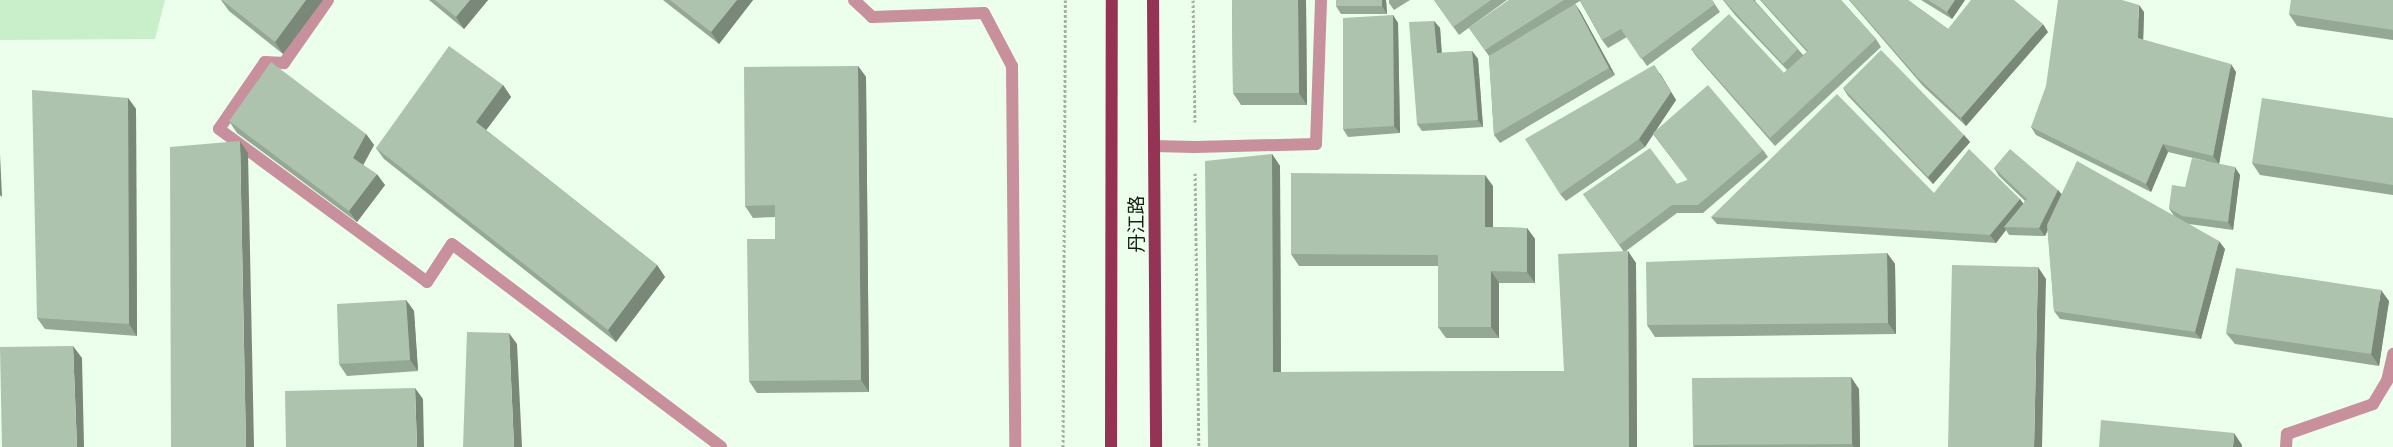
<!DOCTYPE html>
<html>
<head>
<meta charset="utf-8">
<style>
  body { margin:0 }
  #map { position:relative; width:2393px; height:447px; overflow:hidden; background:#ecfeec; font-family:"Titillium Web","Noto Sans SC",sans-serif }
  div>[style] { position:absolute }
  .green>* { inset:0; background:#c9efca }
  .path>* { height:3px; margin-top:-1.5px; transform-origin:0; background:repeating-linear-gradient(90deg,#a2b1a2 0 2.5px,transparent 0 5px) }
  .minor>* { height:12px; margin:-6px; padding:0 6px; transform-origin:6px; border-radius:6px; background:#c88f9d }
  .major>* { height:12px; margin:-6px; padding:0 6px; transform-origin:6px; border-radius:6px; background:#943353 }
  .wall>* { inset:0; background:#95a895 }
  .shaded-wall>* { inset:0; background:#798879 }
  .building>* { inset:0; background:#adc3ad }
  span { translate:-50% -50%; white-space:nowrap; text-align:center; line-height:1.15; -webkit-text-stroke:4px #ecfeec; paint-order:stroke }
  .street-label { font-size:19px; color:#151d15 }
</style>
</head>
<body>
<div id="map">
  <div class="green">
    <div style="clip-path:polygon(0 0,165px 0,155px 39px,0 40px)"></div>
  </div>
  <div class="path">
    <div style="left:1193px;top:0;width:122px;rotate:89.1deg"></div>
    <div style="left:1195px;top:173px;width:274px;rotate:89.2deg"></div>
    <div style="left:1063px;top:447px;width:447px;rotate:-89.7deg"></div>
  </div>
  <div class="minor">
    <div style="left:328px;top:0;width:77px;rotate:124.9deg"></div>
    <div style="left:284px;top:63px;width:19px;rotate:-177deg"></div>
    <div style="left:265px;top:62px;width:81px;rotate:124.5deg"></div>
    <div style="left:219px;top:129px;width:258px;rotate:36.3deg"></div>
    <div style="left:427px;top:282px;width:45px;rotate:-56.7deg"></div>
    <div style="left:452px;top:244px;width:337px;rotate:37deg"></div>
    <div style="left:854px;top:0;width:25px;rotate:43deg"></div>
    <div style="left:872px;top:17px;width:112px;rotate:-2deg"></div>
    <div style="left:984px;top:13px;width:60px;rotate:62.2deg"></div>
    <div style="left:1012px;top:66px;width:381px;rotate:89.5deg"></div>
    <div style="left:1154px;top:146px;width:41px;rotate:1.4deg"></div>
    <div style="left:1195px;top:147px;width:121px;rotate:-1.4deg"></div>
    <div style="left:1316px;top:144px;width:144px;rotate:-88deg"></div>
    <div style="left:2286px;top:447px;width:13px;rotate:-86deg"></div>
    <div style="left:2287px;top:434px;width:91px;rotate:-19.2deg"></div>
    <div style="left:2373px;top:404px;width:27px;rotate:-59deg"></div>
    <div style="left:2387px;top:381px;width:28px;rotate:-77deg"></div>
  </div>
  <div class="major">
    <div style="left:1153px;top:0;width:447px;rotate:89.6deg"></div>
    <div style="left:1111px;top:447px;width:447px;rotate:-89.9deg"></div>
  </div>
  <div class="wall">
    <div style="clip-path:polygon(221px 0,323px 0,283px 54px,229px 11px)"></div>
    <div style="clip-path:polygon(429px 0,488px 0,464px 29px)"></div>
    <div style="clip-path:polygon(663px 0,753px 0,719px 44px)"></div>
    <div style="clip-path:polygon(1232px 0,1306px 0,1307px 105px,1241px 105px,1233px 93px)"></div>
    <div style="clip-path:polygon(1386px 0,1387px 14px,1341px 14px,1336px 6px)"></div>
    <div style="clip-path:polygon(1389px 0,1410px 0,1394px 10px,1389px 3px)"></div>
    <div style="clip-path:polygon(1434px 0,1507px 0,1459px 35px)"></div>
    <div style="clip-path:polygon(1509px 0,1712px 0,1720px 12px,1647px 66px,1627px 37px,1608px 48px,1602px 40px,1580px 1px,1575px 4px,1580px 11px,1615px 75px,1500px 143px,1494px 135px,1489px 56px,1469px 28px)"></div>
    <div style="clip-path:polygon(1723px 0,1756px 0,1755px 1px,1798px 49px,1803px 55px,1807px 52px,1760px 0,1841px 0,1876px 39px,1881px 47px,1775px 146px,1696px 56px,1691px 49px,1784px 73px,1787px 70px,1735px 15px)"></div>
    <div style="clip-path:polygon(1849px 0,1908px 0,1948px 29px,2048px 32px,1966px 126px,1923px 86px)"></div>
    <div style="clip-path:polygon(1921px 0,1965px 0,1952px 19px)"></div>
    <div style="clip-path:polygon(2393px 0,2393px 40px,2297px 26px,2289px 14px)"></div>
    <div style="clip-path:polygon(2144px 12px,2143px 40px,2236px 72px,2219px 164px,2240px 175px,2233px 230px,2189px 224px,2225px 249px,2201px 339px,2060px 319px,2054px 311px,2048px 229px,2045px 236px,2009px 235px,2006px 230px,1996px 243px,1717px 224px,1711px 217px,1934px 193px,2020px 199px,2023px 204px,2025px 201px,1999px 176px,1994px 168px,2058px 190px,2061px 194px,2174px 216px,2169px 208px,2206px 161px,2168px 152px,2151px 192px,2036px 135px,2031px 127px)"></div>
    <div style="clip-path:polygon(1393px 15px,1398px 23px,1400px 133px,1348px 137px,1343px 129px)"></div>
    <div style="clip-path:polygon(1434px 21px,1440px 28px,1442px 53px,1472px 51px,1478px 59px,1483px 127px,1422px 131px,1417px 124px)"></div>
    <div style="clip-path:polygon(858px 66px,866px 77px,869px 392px,757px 393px,749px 381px,775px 239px,775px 217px,753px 218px,745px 206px)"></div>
    <div style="clip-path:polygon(1660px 73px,1676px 100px,1655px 131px,1763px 150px,1768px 157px,1703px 213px,1677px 213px,1626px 251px,1636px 263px,1637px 447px,1208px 447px,1272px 154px,1280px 166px,1281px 372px,1564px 371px,1624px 252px,1583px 194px,1677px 184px,1688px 180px,1653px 134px,1645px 147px,1566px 201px,1560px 194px)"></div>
    <div style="clip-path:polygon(503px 85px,511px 97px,486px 130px,657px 265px,665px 277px,616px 342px,384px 159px,376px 148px)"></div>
    <div style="clip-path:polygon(1843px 88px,1964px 135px,1970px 142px,1933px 184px,1848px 96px)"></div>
    <div style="clip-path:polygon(128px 98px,136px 109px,137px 336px,45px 329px,37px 318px)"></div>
    <div style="clip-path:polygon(2393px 118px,2393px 195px,2260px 175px,2252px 163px)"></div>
    <div style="clip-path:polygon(229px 121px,366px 134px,374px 145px,363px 165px,385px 185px,357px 222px,237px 133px)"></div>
    <div style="clip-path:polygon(1493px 186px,1493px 227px,1527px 228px,1535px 239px,1535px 283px,1499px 283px,1499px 338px,1446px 338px,1438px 327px,1438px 266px,1299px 266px,1291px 254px)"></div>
    <div style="clip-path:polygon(1887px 253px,1895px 264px,1896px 334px,1655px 337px,1647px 325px)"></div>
    <div style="clip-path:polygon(406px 300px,414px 311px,418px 371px,347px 376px,339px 364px)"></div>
    <div style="clip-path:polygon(2389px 301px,2379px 366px,2235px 344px,2226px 333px)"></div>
    <div style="clip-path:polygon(1859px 389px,1860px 447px,1694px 447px,1693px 445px)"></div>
  </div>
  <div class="shaded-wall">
    <div style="clip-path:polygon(306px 0,323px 0,283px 54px,275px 42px)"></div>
    <div style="clip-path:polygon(470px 0,488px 0,464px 29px,456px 17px)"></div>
    <div style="clip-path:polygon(737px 0,753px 0,719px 44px,711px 32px)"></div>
    <div style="clip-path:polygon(1298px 0,1306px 0,1307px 105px,1299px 93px)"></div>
    <div style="clip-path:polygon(1382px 0,1386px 0,1387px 14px,1382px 6px)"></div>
    <div style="clip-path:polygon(1955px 0,1965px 0,1952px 19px,1947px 12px)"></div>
    <div style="clip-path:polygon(1575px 4px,1580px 11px,1615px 75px,1609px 68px)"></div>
    <div style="clip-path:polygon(2139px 5px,2144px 12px,2143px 46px,2138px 38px)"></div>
    <div style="clip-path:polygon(1393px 15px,1398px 23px,1400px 133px,1394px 126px)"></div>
    <div style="clip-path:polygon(1434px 21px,1440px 28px,1442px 61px,1437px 53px)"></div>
    <div style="clip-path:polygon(2043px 24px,2048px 32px,1966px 126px,1961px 118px)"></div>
    <div style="clip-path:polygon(1472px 51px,1478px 59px,1483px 127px,1478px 120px)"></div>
    <div style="clip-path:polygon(2231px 64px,2236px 72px,2219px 164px,2213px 156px)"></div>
    <div style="clip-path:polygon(1654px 65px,1676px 100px,1645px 147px,1639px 139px)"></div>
    <div style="clip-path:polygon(858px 66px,866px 77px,869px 392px,861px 380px)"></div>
    <div style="clip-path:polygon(503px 85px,511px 97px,484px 133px,476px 122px)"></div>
    <div style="clip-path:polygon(128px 98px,136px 109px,137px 336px,129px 324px)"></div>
    <div style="clip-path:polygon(366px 134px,374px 145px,361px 169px,353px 158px)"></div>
    <div style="clip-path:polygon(1964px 135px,1970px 142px,1933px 184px,1928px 177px)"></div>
    <div style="clip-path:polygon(240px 141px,248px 153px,254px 447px,246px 447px)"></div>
    <div style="clip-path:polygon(2163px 144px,2168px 152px,2151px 192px,2146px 184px)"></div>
    <div style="clip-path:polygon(0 154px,2px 197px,0 195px)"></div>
    <div style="clip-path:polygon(1272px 154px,1280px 166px,1281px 383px,1273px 372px)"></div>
    <div style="clip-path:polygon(2235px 167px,2240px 175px,2233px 230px,2228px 222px)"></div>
    <div style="clip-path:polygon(377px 174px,385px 185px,357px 222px,349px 211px)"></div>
    <div style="clip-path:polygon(1485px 175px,1493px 186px,1493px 239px,1485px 227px)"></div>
    <div style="clip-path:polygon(2058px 190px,2064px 197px,2045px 236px,2039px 228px)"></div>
    <div style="clip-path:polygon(2020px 199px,2025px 206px,2004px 227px,2006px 230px,1996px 243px,1990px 235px)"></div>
    <div style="clip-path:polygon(1527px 228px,1535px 239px,1535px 283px,1527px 272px)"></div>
    <div style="clip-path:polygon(2219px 241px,2225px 249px,2201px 339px,2195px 332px)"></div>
    <div style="clip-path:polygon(1628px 251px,1636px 263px,1637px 447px,1629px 447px)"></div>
    <div style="clip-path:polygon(1887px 253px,1895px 264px,1896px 334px,1888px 323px)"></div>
    <div style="clip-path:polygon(657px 265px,665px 277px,616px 342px,608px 330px)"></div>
    <div style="clip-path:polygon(2038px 267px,2046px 279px,2042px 447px,2034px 447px)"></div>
    <div style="clip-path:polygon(1491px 271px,1499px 283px,1499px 338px,1491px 327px)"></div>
    <div style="clip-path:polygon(2381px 290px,2389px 301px,2379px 366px,2371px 354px)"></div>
    <div style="clip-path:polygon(406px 300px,414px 311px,418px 371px,410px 360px)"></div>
    <div style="clip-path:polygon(509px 333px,517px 344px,522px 447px,514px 447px)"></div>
    <div style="clip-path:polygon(73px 346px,82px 358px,84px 447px,77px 447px)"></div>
    <div style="clip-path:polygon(1851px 377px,1859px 389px,1860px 447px,1854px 447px,1852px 444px)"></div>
    <div style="clip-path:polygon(415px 388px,423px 399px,424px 447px,417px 447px)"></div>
    <div style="clip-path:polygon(2234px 433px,2242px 445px,2242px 447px,2233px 447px)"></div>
  </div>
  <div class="building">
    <div style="clip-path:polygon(222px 0,306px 0,275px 42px)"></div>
    <div style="clip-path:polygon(435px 0,470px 0,456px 17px)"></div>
    <div style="clip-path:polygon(670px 0,737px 0,711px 32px)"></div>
    <div style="clip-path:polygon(1232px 0,1298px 0,1299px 93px,1233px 93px)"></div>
    <div style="clip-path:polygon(1336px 0,1382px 0,1382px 6px,1336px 6px)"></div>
    <div style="clip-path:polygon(1434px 0,1491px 0,1453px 27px)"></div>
    <div style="clip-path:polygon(1509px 0,1564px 0,1485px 50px,1469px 28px)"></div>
    <div style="clip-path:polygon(1580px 0,1712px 0,1715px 4px,1641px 59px,1621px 29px,1602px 40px)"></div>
    <div style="clip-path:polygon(1724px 0,1753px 0,1798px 49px,1783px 64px,1730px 7px)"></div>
    <div style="clip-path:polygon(1761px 0,1841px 0,1876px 39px,1770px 138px,1691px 49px,1729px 14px,1784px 73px,1808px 51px)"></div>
    <div style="clip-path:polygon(1850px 0,1908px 0,1948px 29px,1971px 0,2014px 0,2043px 24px,1961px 118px,1918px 78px)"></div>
    <div style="clip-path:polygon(1928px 0,1955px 0,1947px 12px)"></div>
    <div style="clip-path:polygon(2058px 0,2122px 0,2139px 5px,2138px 38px,2231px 64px,2213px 156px,2163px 144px,2146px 184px,2031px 127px,2046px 86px)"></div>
    <div style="clip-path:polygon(2291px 0,2393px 0,2393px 30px,2289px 14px)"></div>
    <div style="clip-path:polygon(1575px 4px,1609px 68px,1494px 135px,1489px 56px)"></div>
    <div style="clip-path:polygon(1393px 15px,1394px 126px,1343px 129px,1343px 18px)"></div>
    <div style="clip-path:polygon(1434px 21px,1437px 53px,1472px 51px,1478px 120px,1417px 124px,1409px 22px)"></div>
    <div style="clip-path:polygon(449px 46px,503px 85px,476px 122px,657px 265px,608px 330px,376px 148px)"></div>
    <div style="clip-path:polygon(1881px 50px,1964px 135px,1928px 177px,1843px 88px)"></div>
    <div style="clip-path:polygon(271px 62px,366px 134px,353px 158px,377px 174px,349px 211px,229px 121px)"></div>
    <div style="clip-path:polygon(1654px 65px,1671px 92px,1639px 139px,1560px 194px,1525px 139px)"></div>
    <div style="clip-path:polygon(858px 66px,861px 380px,749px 381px,747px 239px,775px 239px,775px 205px,745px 206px,744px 67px)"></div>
    <div style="clip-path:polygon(1708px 85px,1763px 150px,1698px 205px,1672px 205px,1619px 245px,1583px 194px,1650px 148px,1677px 184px,1688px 180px,1653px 133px)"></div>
    <div style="clip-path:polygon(32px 90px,128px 98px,129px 324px,37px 318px)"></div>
    <div style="clip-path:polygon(1837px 94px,1934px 193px,1969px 149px,2020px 199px,1990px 235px,1711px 217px)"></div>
    <div style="clip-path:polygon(2262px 98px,2393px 118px,2393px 185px,2252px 163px)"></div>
    <div style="clip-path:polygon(240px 141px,246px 447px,171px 447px,170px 147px)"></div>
    <div style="clip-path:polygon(2010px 149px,2058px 190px,2039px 228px,2004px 227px,2027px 199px,1994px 168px)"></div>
    <div style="clip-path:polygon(1272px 154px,1273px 372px,1564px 371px,1558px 254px,1628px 251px,1629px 447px,1208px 447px,1205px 161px)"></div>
    <div style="clip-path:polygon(2192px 158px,2235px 167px,2228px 222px,2182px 216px,2169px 208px,2172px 185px,2185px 187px)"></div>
    <div style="clip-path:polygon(2077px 161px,2219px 241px,2195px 332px,2054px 311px,2047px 225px)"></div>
    <div style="clip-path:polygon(1291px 173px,1485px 175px,1485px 227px,1527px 228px,1527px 272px,1491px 271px,1491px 327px,1438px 327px,1438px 255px,1291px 254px)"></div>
    <div style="clip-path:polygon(1887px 253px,1888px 323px,1647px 325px,1646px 262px)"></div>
    <div style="clip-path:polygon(1952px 265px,2038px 267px,2034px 447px,1948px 447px)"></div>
    <div style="clip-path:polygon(2236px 268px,2381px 290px,2371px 354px,2226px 333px)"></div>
    <div style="clip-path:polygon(406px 300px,410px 360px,339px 364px,337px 304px)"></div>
    <div style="clip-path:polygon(467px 332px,509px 333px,514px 447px,463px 447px)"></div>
    <div style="clip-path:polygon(73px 346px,77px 447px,2px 447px,0 347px)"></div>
    <div style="clip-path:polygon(1851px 377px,1852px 444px,1693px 445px,1692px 378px)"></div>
    <div style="clip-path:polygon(415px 388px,417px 447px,286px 447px,285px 391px)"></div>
    <div style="clip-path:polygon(2101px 420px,2234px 433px,2233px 447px,2099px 447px)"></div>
  </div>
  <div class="street-label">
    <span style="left:1136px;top:224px;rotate:-90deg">丹江路</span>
  </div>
</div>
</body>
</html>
